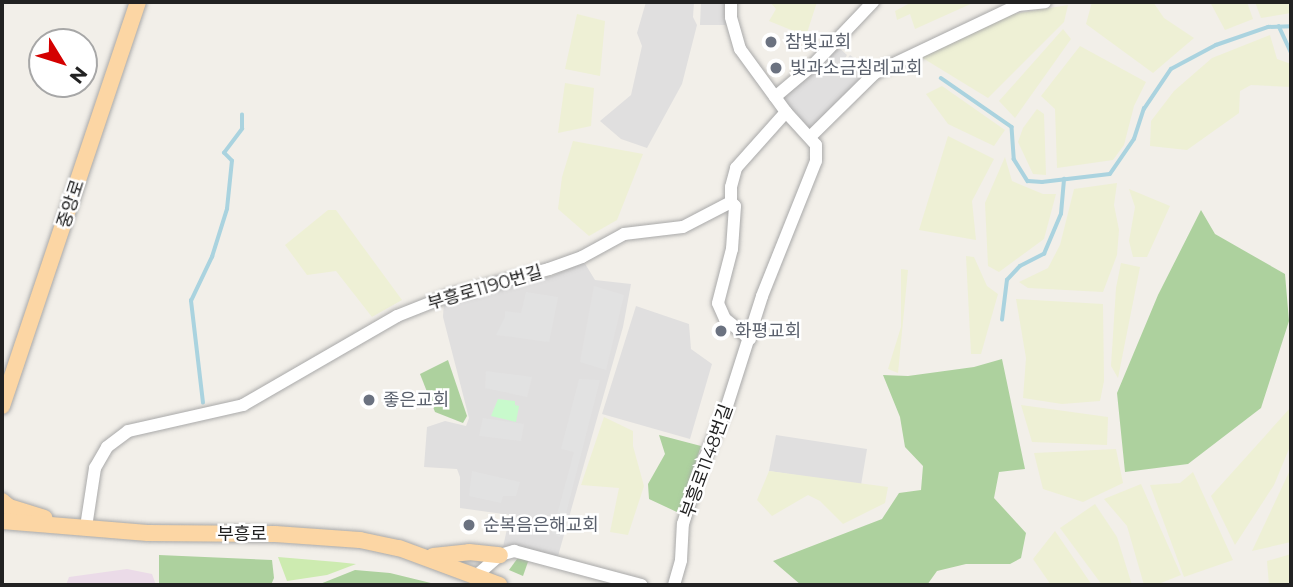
<!DOCTYPE html>
<html>
<head>
<meta charset="utf-8">
<style>
  body { margin:0 }
  #map { position:relative; width:1293px; height:587px; overflow:hidden; background:#f2efe9; font-family:Montserrat,"Noto Sans KR",sans-serif }
  div>[style] { position:absolute }
  .residential>* { inset:0; background:#e0dfdf }
  .industrial>* { inset:0; background:#ebdbe8 }
  .farmland>* { inset:0; background:#eef0d5 }
  .grass>* { inset:0; background:#cdebb0 }
  .forest>* { inset:0; background:#add19e }
  .park>* { inset:0; background:#c8facc }
  .parking>* { inset:0; background:#e2e2e2 }
  .stream>* { height:3.5px; margin:-1.75px; padding:0 1.75px; transform-origin:1.75px; border-radius:1.75px; background:#aad3df }
  .roads { filter:drop-shadow(0 0 2px #a9a9a9) drop-shadow(0 0 2px #a9a9a9) }
  .minor>* { height:12px; margin:-6px; padding:0 6px; transform-origin:6px; border-radius:6px; background:#fff }
  .major>* { height:16px; margin:-8px; padding:0 8px; transform-origin:8px; border-radius:8px; background:#fcd6a4 }
  .dots>* { width:19px; height:19px; translate:-50% -50%; box-sizing:border-box; border:4px solid #fff; border-radius:50% }
  span { translate:-50% -50%; white-space:nowrap; text-align:center; line-height:1.15; -webkit-text-stroke:5px #fff; paint-order:stroke }
  .worship-label { font-size:18px; color:#5b616d }
  .left { translate:0 -50%; text-align:left }
  .street-label { font-size:18px; color:#222 }
  .frame { position:absolute; inset:0; border:4px solid #222; pointer-events:none }
  .north { position:absolute; left:28px; top:28px; width:70px; height:70px; box-sizing:border-box; background:#fff; border:2px solid #a7a7a7; border-radius:50%; rotate:128deg; font-size:19px; font-weight:700; line-height:28px; text-align:center; color:#222 }
  .north::after { content:''; display:block; margin:auto; width:24px; height:32px; background:#d40000; clip-path:polygon(50% 0,100% 100%,50% 72%,0 100%) }
</style>
</head>
<body>
<div id="map">
  <div class="residential">
    <div style="clip-path:polygon(646px 2px,694px 2px,693px 17px,697px 25px,682px 84px,647px 148px,621px 139px,600px 121px,631px 95px,642px 46px,637px 33px)"></div>
    <div style="clip-path:polygon(701px 2px,728px 2px,726px 25px,700px 25px)"></div>
    <div style="clip-path:polygon(835px 44px,847px 55px,838px 71px,850px 55px,870px 70px,811px 131px,783px 99px)"></div>
    <div style="clip-path:polygon(584px 262px,595px 280px,631px 284px,623px 327px,558px 556px,503px 547px,510px 515px,460px 508px,460px 477px,457px 469px,424px 467px,427px 427px,445px 421px,466px 426px,469px 418px,443px 317px,444px 300px,552px 276px)"></div>
    <div style="clip-path:polygon(636px 306px,689px 324px,691px 349px,712px 364px,690px 439px,602px 414px)"></div>
    <div style="clip-path:polygon(776px 435px,867px 449px,861px 485px,769px 471px)"></div>
  </div>
  <div class="industrial">
    <div style="clip-path:polygon(127px 569px,152px 574px,156px 585px,66px 585px,69px 577px)"></div>
  </div>
  <div class="farmland">
    <div style="clip-path:polygon(770px 2px,817px 2px,806px 36px,769px 21px,776px 9px)"></div>
    <div style="clip-path:polygon(912px 2px,975px 2px,915px 29px,910px 14px,897px 20px,895px 11px)"></div>
    <div style="clip-path:polygon(1092px 2px,1153px 2px,1164px 18px,1194px 38px,1153px 73px,1086px 24px)"></div>
    <div style="clip-path:polygon(1210px 2px,1247px 2px,1253px 19px,1225px 30px)"></div>
    <div style="clip-path:polygon(1255px 2px,1291px 2px,1291px 13px,1261px 18px)"></div>
    <div style="clip-path:polygon(1068px 5px,1064px 22px,988px 98px,921px 57px,1013px 14px)"></div>
    <div style="clip-path:polygon(577px 14px,605px 21px,600px 76px,565px 69px)"></div>
    <div style="clip-path:polygon(1063px 29px,1071px 39px,1015px 118px,999px 101px)"></div>
    <div style="clip-path:polygon(1270px 35px,1277px 59px,1291px 64px,1291px 87px,1251px 85px,1240px 91px,1239px 113px,1187px 150px,1150px 146px,1151px 121px,1174px 91px,1212px 58px)"></div>
    <div style="clip-path:polygon(1080px 46px,1146px 82px,1134px 106px,1124px 145px,1113px 160px,1057px 168px,1055px 109px,1041px 96px)"></div>
    <div style="clip-path:polygon(565px 83px,594px 88px,591px 126px,558px 133px)"></div>
    <div style="clip-path:polygon(942px 86px,1005px 130px,994px 146px,948px 124px,926px 94px)"></div>
    <div style="clip-path:polygon(1037px 109px,1044px 114px,1046px 175px,1033px 174px,1018px 142px,1023px 128px)"></div>
    <div style="clip-path:polygon(948px 136px,994px 159px,972px 201px,976px 240px,919px 230px)"></div>
    <div style="clip-path:polygon(573px 141px,643px 154px,617px 220px,589px 236px,558px 209px,562px 177px)"></div>
    <div style="clip-path:polygon(1005px 157px,1012px 181px,1043px 194px,1056px 194px,1044px 239px,999px 272px,988px 266px,985px 203px)"></div>
    <div style="clip-path:polygon(1117px 183px,1114px 205px,1119px 230px,1117px 255px,1103px 292px,1028px 288px,1019px 282px,1048px 268px,1060px 245px,1074px 189px)"></div>
    <div style="clip-path:polygon(1129px 189px,1170px 206px,1147px 257px,1133px 257px,1129px 241px,1135px 207px)"></div>
    <div style="clip-path:polygon(328px 210px,336px 210px,402px 300px,372px 317px,336px 271px,307px 275px,285px 245px)"></div>
    <div style="clip-path:polygon(966px 256px,974px 257px,987px 286px,998px 294px,981px 354px,971px 354px)"></div>
    <div style="clip-path:polygon(1121px 263px,1140px 267px,1118px 378px,1111px 366px,1116px 288px)"></div>
    <div style="clip-path:polygon(901px 269px,908px 270px,898px 373px,888px 369px,901px 327px)"></div>
    <div style="clip-path:polygon(1016px 299px,1103px 304px,1104px 381px,1100px 401px,1062px 404px,1023px 398px,1026px 358px)"></div>
    <div style="clip-path:polygon(1021px 405px,1108px 417px,1107px 445px,1032px 442px)"></div>
    <div style="clip-path:polygon(1291px 407px,1291px 444px,1274px 485px,1235px 545px,1211px 496px)"></div>
    <div style="clip-path:polygon(604px 417px,633px 431px,633px 446px,644px 486px,628px 535px,610px 532px,619px 488px,581px 485px)"></div>
    <div style="clip-path:polygon(1116px 449px,1123px 483px,1083px 502px,1043px 489px,1034px 453px)"></div>
    <div style="clip-path:polygon(1291px 468px,1291px 542px,1252px 551px)"></div>
    <div style="clip-path:polygon(769px 471px,888px 487px,885px 503px,843px 524px,820px 501px,808px 495px,772px 516px,757px 500px)"></div>
    <div style="clip-path:polygon(1193px 472px,1233px 560px,1184px 577px,1150px 485px,1180px 483px)"></div>
    <div style="clip-path:polygon(1141px 484px,1181px 575px,1156px 585px,1144px 585px,1127px 526px,1104px 499px)"></div>
    <div style="clip-path:polygon(1095px 504px,1117px 537px,1132px 585px,1102px 585px,1060px 528px)"></div>
    <div style="clip-path:polygon(1055px 531px,1092px 585px,1051px 585px,1033px 559px)"></div>
    <div style="clip-path:polygon(1291px 554px,1291px 585px,1269px 585px,1267px 561px)"></div>
  </div>
  <div class="grass">
    <div style="clip-path:polygon(278px 557px,337px 562px,356px 564px,327px 575px,287px 581px)"></div>
  </div>
  <div class="forest">
    <div style="clip-path:polygon(1201px 210px,1215px 234px,1285px 274px,1289px 321px,1261px 408px,1188px 464px,1125px 472px,1117px 393px,1158px 295px)"></div>
    <div style="clip-path:polygon(1002px 359px,1025px 469px,999px 472px,994px 498px,1026px 533px,1021px 558px,1010px 564px,966px 564px,937px 571px,927px 585px,801px 585px,773px 561px,882px 519px,899px 493px,921px 490px,923px 466px,905px 447px,900px 417px,883px 375px,908px 376px,974px 367px)"></div>
    <div style="clip-path:polygon(448px 360px,467px 416px,463px 423px,435px 412px,420px 374px)"></div>
    <div style="clip-path:polygon(659px 435px,701px 446px,679px 513px,649px 499px,648px 484px,665px 454px)"></div>
    <div style="clip-path:polygon(159px 555px,272px 560px,274px 578px,271px 585px,159px 585px)"></div>
    <div style="clip-path:polygon(517px 559px,529px 559px,523px 576px,509px 570px)"></div>
    <div style="clip-path:polygon(355px 570px,390px 573px,439px 585px,286px 585px,320px 584px)"></div>
  </div>
  <div class="park">
    <div style="clip-path:polygon(498px 399px,515px 401px,515px 405px,519px 406px,516px 422px,491px 416px)"></div>
  </div>
  <div class="parking">
    <div style="clip-path:polygon(594px 286px,624px 295px,606px 370px,580px 362px)"></div>
    <div style="clip-path:polygon(526px 292px,558px 297px,549px 342px,496px 335px,505px 317px,505px 311px,521px 313px)"></div>
    <div style="clip-path:polygon(486px 371px,532px 377px,527px 397px,485px 388px)"></div>
    <div style="clip-path:polygon(579px 379px,600px 380px,560px 537px,552px 533px,574px 452px,561px 449px)"></div>
    <div style="clip-path:polygon(483px 418px,524px 424px,521px 441px,479px 436px)"></div>
    <div style="clip-path:polygon(472px 471px,520px 482px,516px 496px,503px 496px,501px 503px,469px 496px)"></div>
  </div>
  <div class="stream">
    <div style="left:1279px;top:26px;width:29px;rotate:65deg"></div>
    <div style="left:941px;top:78px;width:86px;rotate:34.6deg"></div>
    <div style="left:1012px;top:127px;width:32px;rotate:86deg"></div>
    <div style="left:1014px;top:159px;width:26px;rotate:58deg"></div>
    <div style="left:1028px;top:181px;width:14px;rotate:4deg"></div>
    <div style="left:1042px;top:182px;width:68px;rotate:-6.7deg"></div>
    <div style="left:1110px;top:174px;width:42px;rotate:-55.6deg"></div>
    <div style="left:1134px;top:139px;width:32px;rotate:-72deg"></div>
    <div style="left:1144px;top:109px;width:48px;rotate:-56deg"></div>
    <div style="left:1171px;top:69px;width:51px;rotate:-28.1deg"></div>
    <div style="left:1216px;top:45px;width:55px;rotate:-19.1deg"></div>
    <div style="left:1268px;top:27px;width:23px;rotate:-2deg"></div>
    <div style="left:1002px;top:320px;width:40px;rotate:-82.9deg"></div>
    <div style="left:1007px;top:280px;width:19px;rotate:-47deg"></div>
    <div style="left:1020px;top:266px;width:27px;rotate:-27deg"></div>
    <div style="left:1044px;top:254px;width:43px;rotate:-67deg"></div>
    <div style="left:1061px;top:214px;width:35px;rotate:-85deg"></div>
    <div style="left:203px;top:403px;width:103px;rotate:-96.7deg"></div>
    <div style="left:191px;top:301px;width:49px;rotate:-64.5deg"></div>
    <div style="left:212px;top:257px;width:50px;rotate:-72.6deg"></div>
    <div style="left:227px;top:209px;width:48px;rotate:-84.1deg"></div>
    <div style="left:232px;top:161px;width:11px;rotate:-135deg"></div>
    <div style="left:224px;top:153px;width:30px;rotate:-53deg"></div>
    <div style="left:242px;top:129px;width:14px;rotate:-90deg"></div>
  </div>
  <div class="roads">
    <div class="minor">
      <div style="left:775px;top:97px;width:51px;rotate:-40.2deg"></div>
      <div style="left:814px;top:64px;width:86px;rotate:-46.4deg"></div>
      <div style="left:810px;top:137px;width:91px;rotate:-44.6deg"></div>
      <div style="left:875px;top:73px;width:158px;rotate:-25.4deg"></div>
      <div style="left:1018px;top:5px;width:27px;rotate:-6deg"></div>
      <div style="left:750px;top:339px;width:32px;rotate:-141deg"></div>
      <div style="left:725px;top:319px;width:17px;rotate:-114deg"></div>
      <div style="left:718px;top:303px;width:56px;rotate:-75.5deg"></div>
      <div style="left:732px;top:249px;width:43px;rotate:-86deg"></div>
      <div style="left:735px;top:206px;width:6px;rotate:-135deg"></div>
      <div style="left:731px;top:202px;width:15px;rotate:-90deg"></div>
      <div style="left:731px;top:187px;width:20px;rotate:-75deg"></div>
      <div style="left:736px;top:168px;width:75px;rotate:-48.2deg"></div>
      <div style="left:86px;top:527px;width:60px;rotate:-81.3deg"></div>
      <div style="left:95px;top:468px;width:24px;rotate:-60deg"></div>
      <div style="left:107px;top:447px;width:26px;rotate:-37deg"></div>
      <div style="left:128px;top:431px;width:118px;rotate:-12.7deg"></div>
      <div style="left:243px;top:405px;width:178px;rotate:-30deg"></div>
      <div style="left:397px;top:316px;width:57px;rotate:-21.6deg"></div>
      <div style="left:450px;top:295px;width:102px;rotate:-14.7deg"></div>
      <div style="left:549px;top:269px;width:35px;rotate:-20deg"></div>
      <div style="left:582px;top:257px;width:48px;rotate:-28.7deg"></div>
      <div style="left:624px;top:234px;width:59px;rotate:-6.8deg"></div>
      <div style="left:683px;top:227px;width:54px;rotate:-27.5deg"></div>
      <div style="left:477px;top:575px;width:30px;rotate:-41deg"></div>
      <div style="left:500px;top:555px;width:15px;rotate:-16deg"></div>
      <div style="left:514px;top:551px;width:132px;rotate:14.9deg"></div>
      <div style="left:674px;top:585px;width:26px;rotate:-74deg"></div>
      <div style="left:681px;top:560px;width:36px;rotate:-87deg"></div>
      <div style="left:683px;top:524px;width:54px;rotate:-72.9deg"></div>
      <div style="left:699px;top:472px;width:72px;rotate:-67deg"></div>
      <div style="left:727px;top:406px;width:115px;rotate:-72.3deg"></div>
      <div style="left:762px;top:296px;width:145px;rotate:-68.2deg"></div>
      <div style="left:816px;top:161px;width:16px;rotate:-90deg"></div>
      <div style="left:816px;top:145px;width:45px;rotate:-132.3deg"></div>
      <div style="left:786px;top:112px;width:78px;rotate:-126.1deg"></div>
      <div style="left:740px;top:49px;width:33px;rotate:-106deg"></div>
      <div style="left:731px;top:17px;width:15px;rotate:-90deg"></div>
    </div>
    <div class="major">
      <div style="left:2px;top:406px;width:426px;rotate:-71.4deg"></div>
      <div style="left:2px;top:501px;width:9px;rotate:41deg"></div>
      <div style="left:9px;top:507px;width:37px;rotate:17deg"></div>
      <div style="left:2px;top:521px;width:146px;rotate:4.7deg"></div>
      <div style="left:148px;top:533px;width:127px;rotate:0.5deg"></div>
      <div style="left:275px;top:534px;width:85px;rotate:4deg"></div>
      <div style="left:360px;top:540px;width:40px;rotate:12deg"></div>
      <div style="left:399px;top:548px;width:107px;rotate:20.3deg"></div>
      <div style="left:433px;top:556px;width:36px;rotate:-6deg"></div>
      <div style="left:469px;top:552px;width:31px;rotate:6deg"></div>
    </div>
  </div>
  <div class="dots">
    <div style="left:771px;top:42px;background:#6b7280"></div>
    <div style="left:776px;top:68px;background:#6b7280"></div>
    <div style="left:721px;top:331px;background:#6b7280"></div>
    <div style="left:369px;top:400px;background:#6b7280"></div>
    <div style="left:469px;top:525px;background:#6b7280"></div>
  </div>
  <div class="worship-label">
    <span class="left" style="left:785px;top:42px">참빛교회</span>
    <span class="left" style="left:790px;top:68px">빛과소금침례교회</span>
    <span class="left" style="left:735px;top:331px">화평교회</span>
    <span class="left" style="left:383px;top:400px">좋은교회</span>
    <span class="left" style="left:483px;top:525px">순복음은해교회</span>
  </div>
  <div class="street-label">
    <span style="left:71px;top:204px;rotate:-72deg">중앙로</span>
    <span style="left:485px;top:288px;rotate:-16deg">부흥로1190번길</span>
    <span style="left:707px;top:461px;rotate:-70deg">부흥로1148번길</span>
    <span style="left:242px;top:534px">부흥로</span>
  </div>
  <div class="frame"></div>
  <div class="north">N</div>
</div>
</body>
</html>
